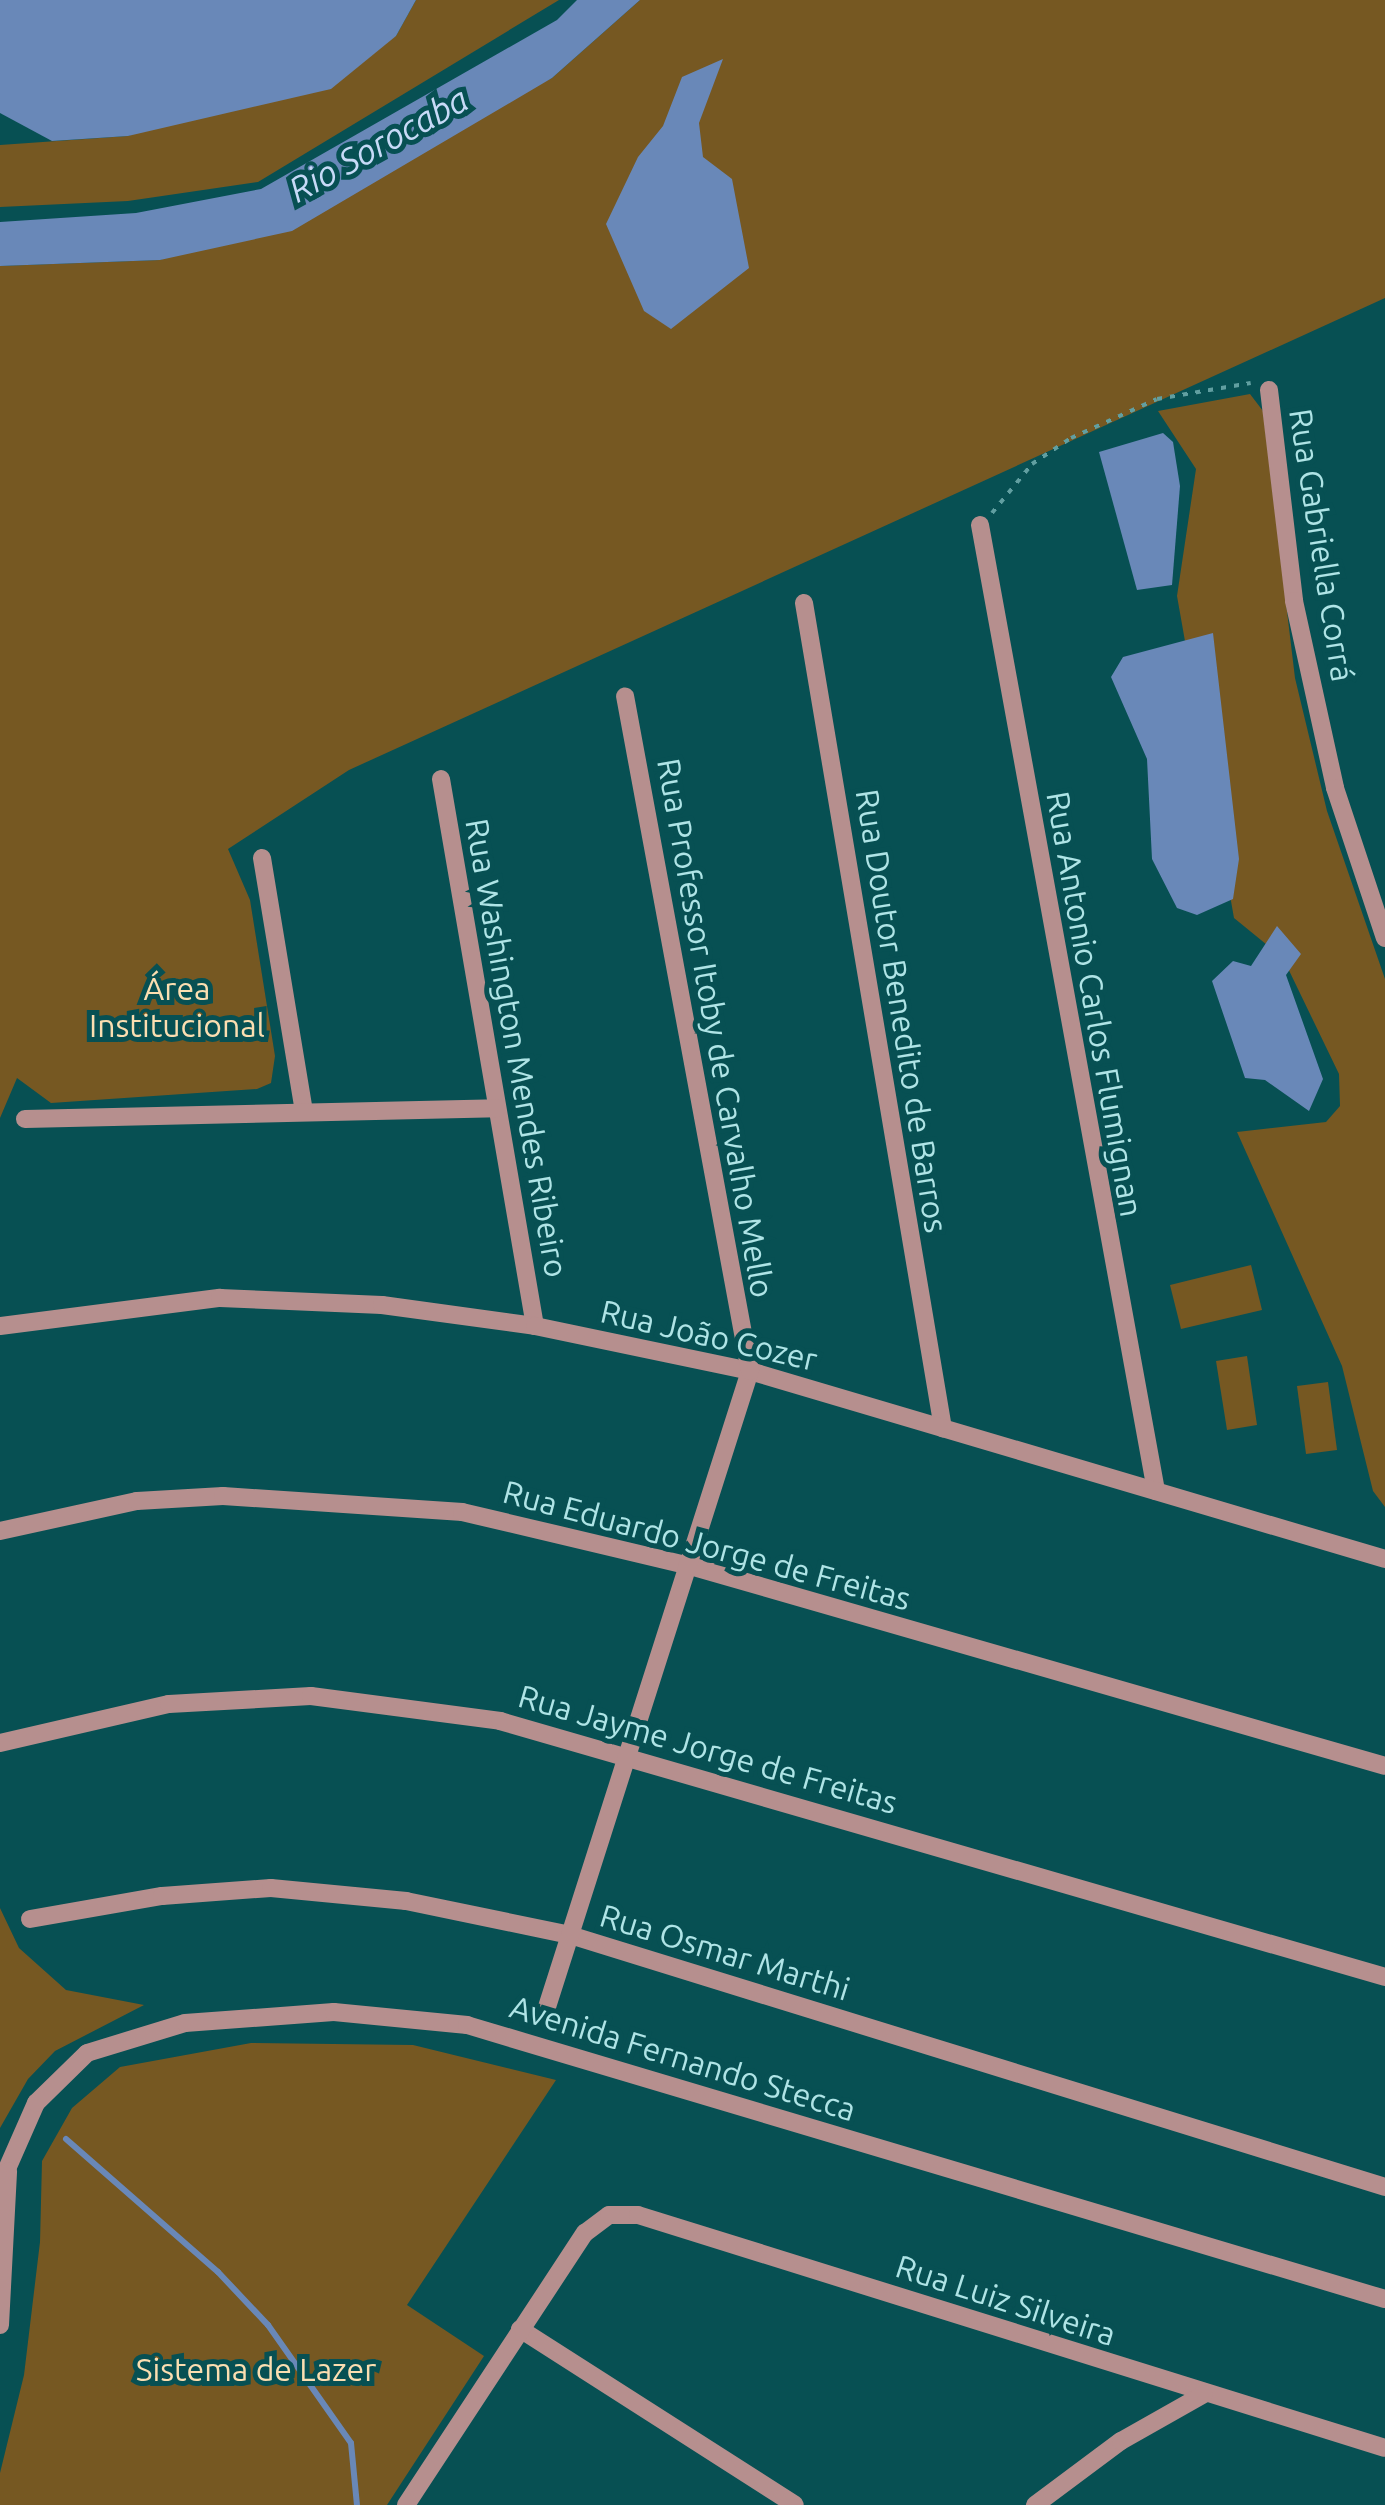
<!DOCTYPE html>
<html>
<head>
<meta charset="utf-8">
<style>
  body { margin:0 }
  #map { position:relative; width:1385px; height:2505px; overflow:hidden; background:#075053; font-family:Ubuntu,sans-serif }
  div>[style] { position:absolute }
  .green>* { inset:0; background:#765822 }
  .water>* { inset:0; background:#6988b8 }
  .stream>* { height:6px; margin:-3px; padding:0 3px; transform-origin:3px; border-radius:3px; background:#6988b8 }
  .path>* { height:4px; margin-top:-2px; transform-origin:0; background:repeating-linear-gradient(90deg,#619fa1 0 5px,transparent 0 13px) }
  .minor>* { height:18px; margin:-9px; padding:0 9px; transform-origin:9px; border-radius:9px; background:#b68f8e }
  span { translate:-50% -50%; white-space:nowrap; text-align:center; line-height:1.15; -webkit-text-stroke:10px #075053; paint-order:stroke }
  .street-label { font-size:32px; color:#afe4e6 }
  .park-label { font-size:32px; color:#fbdeb1 }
  .water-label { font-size:35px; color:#c7daf7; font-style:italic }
</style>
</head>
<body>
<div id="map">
  <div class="green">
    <div style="clip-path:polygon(416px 0,559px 0,258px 182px,128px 201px,0 207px,0 145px,128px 136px,396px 36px)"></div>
    <div style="clip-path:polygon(640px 0,1385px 0,1385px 298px,349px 770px,228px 849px,250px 900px,275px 1056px,271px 1083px,257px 1089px,51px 1103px,17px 1078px,0 1118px,0 266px,160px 260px,552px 78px)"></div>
    <div style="clip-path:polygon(1250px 394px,1263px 411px,1295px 678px,1327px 811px,1385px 979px,1385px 1507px,1373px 1491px,1342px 1366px,1237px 1132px,1326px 1122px,1340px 1106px,1339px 1074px,1283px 958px,1234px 918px,1177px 596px,1196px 469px,1158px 411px)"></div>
    <div style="clip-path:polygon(1251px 1265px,1262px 1310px,1181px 1329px,1170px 1285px)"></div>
    <div style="clip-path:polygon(1247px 1356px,1257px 1425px,1227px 1430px,1216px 1361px)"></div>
    <div style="clip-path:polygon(1328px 1382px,1337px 1450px,1306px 1454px,1297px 1386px)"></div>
    <div style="clip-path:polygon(0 1908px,19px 1948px,66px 1990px,144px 2005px,55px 2051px,28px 2079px,0 2128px)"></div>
    <div style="clip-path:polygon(251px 2043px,413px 2045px,556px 2080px,407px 2305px,484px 2356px,387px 2505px,0 2505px,0 2473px,24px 2375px,40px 2242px,42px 2161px,72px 2108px,120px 2067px)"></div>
  </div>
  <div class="water">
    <div style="clip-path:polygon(0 0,416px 0,396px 36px,331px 89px,128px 136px,52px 141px,0 113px)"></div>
    <div style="clip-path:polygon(577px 0,640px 0,552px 78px,292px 231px,160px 260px,0 266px,0 222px,136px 213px,261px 189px,557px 20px)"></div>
    <div style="clip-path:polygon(723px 59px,699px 123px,703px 157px,732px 179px,749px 268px,671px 329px,644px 311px,606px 224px,638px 157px,663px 126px,682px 77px)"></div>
    <div style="clip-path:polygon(1163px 433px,1173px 442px,1180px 486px,1172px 585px,1137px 590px,1099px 452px)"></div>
    <div style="clip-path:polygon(1213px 633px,1239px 859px,1233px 899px,1197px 915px,1177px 908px,1152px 859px,1147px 759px,1111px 677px,1123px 657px)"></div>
    <div style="clip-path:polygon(1277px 926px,1301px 954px,1286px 975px,1323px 1079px,1309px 1111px,1265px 1080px,1245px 1078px,1212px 981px,1233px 961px,1251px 966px)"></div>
  </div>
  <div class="stream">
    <div style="left:66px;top:2139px;width:202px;rotate:41.2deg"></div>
    <div style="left:218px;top:2272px;width:73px;rotate:46.7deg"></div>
    <div style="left:268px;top:2325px;width:144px;rotate:54.9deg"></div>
    <div style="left:351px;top:2443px;width:62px;rotate:84.5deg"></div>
  </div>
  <div class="path">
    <div style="left:992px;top:513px;width:63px;rotate:-50.8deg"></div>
    <div style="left:1032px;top:464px;width:47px;rotate:-33.7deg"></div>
    <div style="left:1071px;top:438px;width:94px;rotate:-24.4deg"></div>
    <div style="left:1157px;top:399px;width:95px;rotate:-9.7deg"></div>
  </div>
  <div class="minor">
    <div style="left:1269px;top:390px;width:212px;rotate:83.2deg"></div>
    <div style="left:1294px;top:601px;width:191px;rotate:77.6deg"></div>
    <div style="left:1335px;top:788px;width:158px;rotate:71.6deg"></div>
    <div style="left:980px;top:525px;width:982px;rotate:79.67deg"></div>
    <div style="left:804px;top:603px;width:837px;rotate:80.44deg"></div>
    <div style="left:441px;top:779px;width:555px;rotate:80.25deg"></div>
    <div style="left:262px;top:858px;width:256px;rotate:80.6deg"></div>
    <div style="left:25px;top:1119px;width:472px;rotate:-1.3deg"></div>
    <div style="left:0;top:1326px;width:222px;rotate:-7.3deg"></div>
    <div style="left:220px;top:1298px;width:162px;rotate:2.5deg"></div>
    <div style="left:382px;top:1305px;width:154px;rotate:7.8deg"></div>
    <div style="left:535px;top:1326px;width:220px;rotate:11.8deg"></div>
    <div style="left:750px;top:1371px;width:662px;rotate:16.49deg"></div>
    <div style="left:0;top:1531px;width:140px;rotate:-12.4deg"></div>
    <div style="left:137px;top:1501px;width:86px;rotate:-3.3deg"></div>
    <div style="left:223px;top:1496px;width:240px;rotate:3.8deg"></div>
    <div style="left:462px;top:1512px;width:231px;rotate:13.3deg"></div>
    <div style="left:687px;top:1565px;width:726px;rotate:16.06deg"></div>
    <div style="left:0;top:1743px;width:173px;rotate:-13deg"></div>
    <div style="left:169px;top:1704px;width:142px;rotate:-3.2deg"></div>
    <div style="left:311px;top:1696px;width:191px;rotate:7.5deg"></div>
    <div style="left:500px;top:1721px;width:921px;rotate:16.13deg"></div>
    <div style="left:30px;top:1919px;width:134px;rotate:-9.9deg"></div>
    <div style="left:162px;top:1896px;width:109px;rotate:-4.2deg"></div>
    <div style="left:271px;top:1888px;width:136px;rotate:5.5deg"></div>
    <div style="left:406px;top:1901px;width:167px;rotate:11.7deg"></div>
    <div style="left:570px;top:1935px;width:853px;rotate:17.18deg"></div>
    <div style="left:547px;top:2007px;width:668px;rotate:-72.3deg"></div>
    <div style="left:750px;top:1371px;width:686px;rotate:-100.49deg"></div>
    <div style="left:0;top:2185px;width:90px;rotate:-66.3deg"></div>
    <div style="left:36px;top:2103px;width:71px;rotate:-44.4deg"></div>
    <div style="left:87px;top:2053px;width:102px;rotate:-17deg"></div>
    <div style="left:185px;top:2023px;width:149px;rotate:-4.2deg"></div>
    <div style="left:334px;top:2012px;width:134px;rotate:5.6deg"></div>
    <div style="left:467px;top:2025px;width:958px;rotate:16.62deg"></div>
    <div style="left:0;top:2325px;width:154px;rotate:-87deg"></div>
    <div style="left:520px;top:2329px;width:326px;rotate:32.6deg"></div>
    <div style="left:406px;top:2505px;width:326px;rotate:-56.7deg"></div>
    <div style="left:585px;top:2233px;width:30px;rotate:-37deg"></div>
    <div style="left:609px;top:2215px;width:29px"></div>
    <div style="left:638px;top:2215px;width:782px;rotate:17.32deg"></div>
    <div style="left:1035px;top:2505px;width:107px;rotate:-36.7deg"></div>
    <div style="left:1121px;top:2441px;width:95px;rotate:-29.5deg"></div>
  </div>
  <div class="street-label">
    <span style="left:1322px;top:545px;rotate:81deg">Rua Gabriella Corrá</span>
    <span style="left:1095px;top:1004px;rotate:80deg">Rua Antonio Carlos Flumignan</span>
    <span style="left:902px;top:1011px;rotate:81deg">Rua Doutor Benedito de Barros</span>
    <span style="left:716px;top:1028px;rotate:80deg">Rua Professor Itoby de Carvalho Mello</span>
    <span style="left:517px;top:1048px;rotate:80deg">Rua Washington Mendes Ribeiro</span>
    <span style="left:709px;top:1335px;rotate:13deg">Rua João Cozer</span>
    <span style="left:707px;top:1545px;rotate:15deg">Rua Eduardo Jorge de Freitas</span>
    <span style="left:708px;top:1749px;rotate:16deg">Rua Jayme Jorge de Freitas</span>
    <span style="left:725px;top:1952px;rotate:17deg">Rua Osmar Marthi</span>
    <span style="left:683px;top:2058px;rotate:17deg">Avenida Fernando Stecca</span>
    <span style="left:1006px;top:2300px;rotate:18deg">Rua Luiz Silveira</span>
  </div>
  <div class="park-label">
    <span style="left:177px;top:1007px">Área<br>Institucional</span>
    <span style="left:256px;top:2369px">Sistema de Lazer</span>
  </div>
  <div class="water-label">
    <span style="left:378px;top:144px;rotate:-29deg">Rio Sorocaba</span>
  </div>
</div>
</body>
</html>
